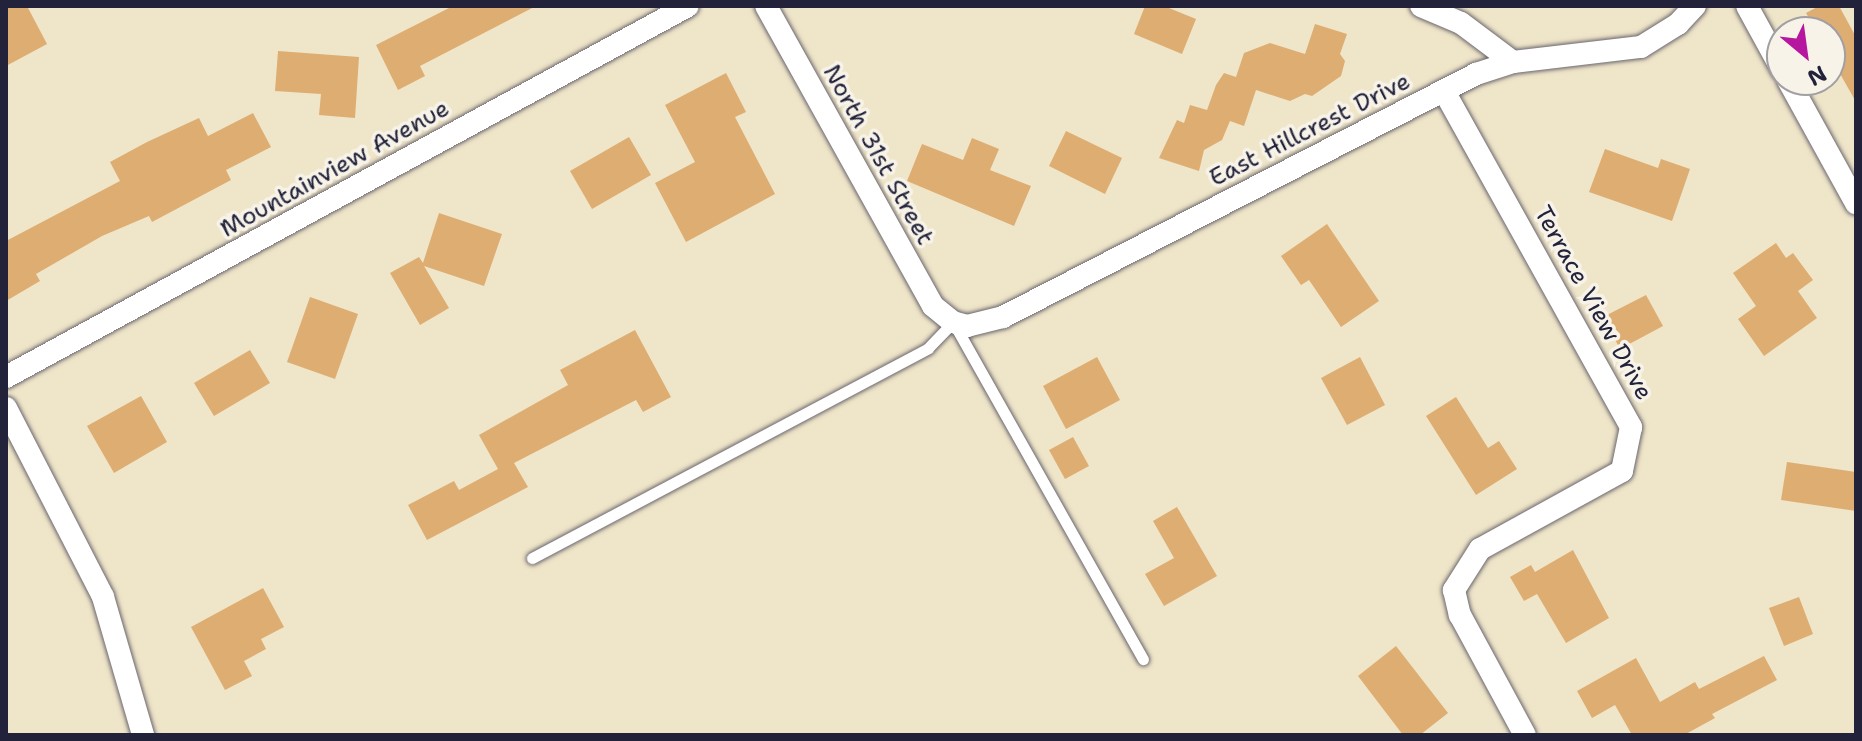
<!DOCTYPE html>
<html>
<head>
<meta charset="utf-8">
<style>
  body { margin:0 }
  #map { position:relative; width:1862px; height:741px; overflow:hidden; background:#efe5c9; font-family:"Shantell Sans",sans-serif }
  div>[style] { position:absolute }
  .building>* { inset:0; background:#dead72 }
  .roads { filter:drop-shadow(0 0 2px #6a666d) drop-shadow(0 0 2px #6a666d) }
  .lane>* { height:11px; margin:-5.5px; padding:0 5.5px; transform-origin:5.5px; border-radius:5.5px; background:#fff }
  .street>* { height:22px; margin:-11px; padding:0 11px; transform-origin:11px; border-radius:11px; background:#fff }
  span { translate:-50% -50%; white-space:nowrap; text-align:center; line-height:1.15; -webkit-text-stroke:7px #f7f3e8; paint-order:stroke }
  .street-label { font-size:24px; color:#22223b }
  .frame { position:absolute; inset:0; border:8px solid #22223b; pointer-events:none }
  .north { position:absolute; left:1766px; top:16px; width:80px; height:80px; box-sizing:border-box; background:#f7f3e8; border:2px solid #a29fa3; border-radius:50%; rotate:151deg; font-size:22px; font-weight:700; line-height:32px; text-align:center; color:#22223b }
  .north::after { content:''; display:block; margin:auto; width:28px; height:36px; background:#b5179e; clip-path:polygon(50% 0,100% 100%,50% 72%,0 100%) }
</style>
</head>
<body>
<div id="map">
  <div class="building">
    <div style="clip-path:polygon(6px 6px,27px 6px,47px 44px,6px 66px)"></div>
    <div style="clip-path:polygon(453px 6px,536px 6px,420px 66px,425px 76px,398px 90px,376px 45px)"></div>
    <div style="clip-path:polygon(1145px 6px,1164px 6px,1196px 19px,1182px 54px,1134px 34px)"></div>
    <div style="clip-path:polygon(1819px 6px,1839px 6px,1856px 37px,1856px 102px,1830px 56px,1830px 32px,1817px 32px,1806px 13px)"></div>
    <div style="clip-path:polygon(1315px 24px,1347px 34px,1340px 54px,1345px 61px,1341px 76px,1312px 96px,1305px 94px,1290px 101px,1256px 90px,1244px 126px,1230px 121px,1222px 140px,1204px 150px,1199px 171px,1159px 158px,1177px 120px,1184px 123px,1190px 105px,1207px 110px,1216px 85px,1224px 73px,1236px 77px,1244px 53px,1270px 43px,1305px 54px)"></div>
    <div style="clip-path:polygon(278px 51px,359px 57px,355px 118px,319px 115px,321px 94px,275px 91px)"></div>
    <div style="clip-path:polygon(726px 73px,746px 112px,735px 117px,775px 194px,686px 242px,655px 183px,695px 162px,665px 105px)"></div>
    <div style="clip-path:polygon(253px 113px,271px 147px,226px 170px,231px 180px,152px 222px,149px 216px,102px 236px,36px 274px,40px 281px,6px 301px,6px 241px,120px 181px,110px 162px,147px 142px,199px 118px,208px 136px)"></div>
    <div style="clip-path:polygon(1066px 131px,1122px 158px,1105px 194px,1049px 166px)"></div>
    <div style="clip-path:polygon(629px 137px,651px 175px,592px 209px,570px 171px)"></div>
    <div style="clip-path:polygon(972px 138px,999px 149px,990px 170px,1031px 186px,1014px 226px,907px 181px,922px 144px,963px 160px)"></div>
    <div style="clip-path:polygon(1605px 149px,1658px 168px,1661px 159px,1690px 169px,1672px 221px,1589px 192px)"></div>
    <div style="clip-path:polygon(439px 213px,502px 234px,484px 286px,424px 266px,449px 308px,420px 325px,390px 273px,419px 257px,423px 263px)"></div>
    <div style="clip-path:polygon(1327px 224px,1379px 301px,1341px 327px,1309px 280px,1301px 285px,1281px 256px)"></div>
    <div style="clip-path:polygon(1776px 243px,1786px 258px,1793px 253px,1813px 280px,1798px 291px,1817px 318px,1764px 356px,1738px 319px,1756px 306px,1733px 273px)"></div>
    <div style="clip-path:polygon(1646px 295px,1663px 326px,1620px 349px,1603px 317px)"></div>
    <div style="clip-path:polygon(310px 297px,358px 314px,335px 379px,287px 362px)"></div>
    <div style="clip-path:polygon(635px 330px,671px 397px,643px 412px,636px 400px,514px 463px,528px 487px,427px 540px,408px 505px,454px 481px,459px 490px,498px 469px,479px 435px,568px 385px,560px 370px)"></div>
    <div style="clip-path:polygon(250px 350px,270px 383px,214px 416px,194px 383px)"></div>
    <div style="clip-path:polygon(1097px 357px,1120px 400px,1066px 429px,1043px 386px)"></div>
    <div style="clip-path:polygon(1360px 357px,1385px 405px,1347px 425px,1321px 378px)"></div>
    <div style="clip-path:polygon(141px 396px,167px 442px,114px 473px,87px 426px)"></div>
    <div style="clip-path:polygon(1456px 397px,1488px 448px,1499px 441px,1517px 469px,1476px 495px,1426px 416px)"></div>
    <div style="clip-path:polygon(1073px 437px,1089px 466px,1065px 479px,1049px 450px)"></div>
    <div style="clip-path:polygon(1787px 462px,1856px 472px,1856px 511px,1781px 500px)"></div>
    <div style="clip-path:polygon(1177px 507px,1217px 576px,1164px 606px,1145px 574px,1174px 558px,1153px 521px)"></div>
    <div style="clip-path:polygon(1573px 550px,1609px 618px,1566px 643px,1537px 594px,1524px 601px,1510px 577px,1531px 565px,1535px 572px)"></div>
    <div style="clip-path:polygon(263px 588px,284px 627px,261px 639px,266px 649px,244px 661px,252px 676px,225px 690px,191px 627px)"></div>
    <div style="clip-path:polygon(1799px 597px,1813px 634px,1784px 646px,1769px 608px)"></div>
    <div style="clip-path:polygon(1396px 646px,1448px 713px,1420px 735px,1403px 735px,1358px 676px)"></div>
    <div style="clip-path:polygon(1764px 656px,1777px 680px,1712px 714px,1715px 718px,1684px 735px,1632px 735px,1615px 705px,1592px 718px,1577px 691px,1636px 658px,1660px 702px,1695px 682px,1699px 689px)"></div>
  </div>
  <div class="roads">
    <div class="lane">
      <div style="left:532px;top:558px;width:448px;rotate:-27.9deg"></div>
      <div style="left:928px;top:348px;width:36px;rotate:-46deg"></div>
      <div style="left:953px;top:322px;width:387px;rotate:60.6deg"></div>
    </div>
    <div class="street">
      <div style="left:766px;top:6px;width:343px;rotate:60.9deg"></div>
      <div style="left:933px;top:306px;width:26px;rotate:39deg"></div>
      <div style="left:953px;top:322px;width:15px;rotate:16deg"></div>
      <div style="left:967px;top:326px;width:37px;rotate:-14deg"></div>
      <div style="left:1003px;top:317px;width:532px;rotate:-27.19deg"></div>
      <div style="left:1476px;top:74px;width:39px;rotate:-18deg"></div>
      <div style="left:1513px;top:62px;width:129px;rotate:-6.7deg"></div>
      <div style="left:1641px;top:47px;width:44px;rotate:-31.9deg"></div>
      <div style="left:1678px;top:24px;width:25px;rotate:-47deg"></div>
      <div style="left:1421px;top:6px;width:43px;rotate:23deg"></div>
      <div style="left:1461px;top:23px;width:65px;rotate:36.9deg"></div>
      <div style="left:1747px;top:6px;width:73px;rotate:61.3deg"></div>
      <div style="left:1788px;top:80px;width:141px;rotate:61.1deg"></div>
      <div style="left:1444px;top:91px;width:385px;rotate:60.9deg"></div>
      <div style="left:1631px;top:427px;width:45px;rotate:101.6deg"></div>
      <div style="left:1622px;top:471px;width:162px;rotate:151.2deg"></div>
      <div style="left:1480px;top:549px;width:49px;rotate:122.4deg"></div>
      <div style="left:1454px;top:590px;width:26px;rotate:77deg"></div>
      <div style="left:1460px;top:615px;width:136px;rotate:61.6deg"></div>
      <div style="left:6px;top:377px;width:776px;rotate:-28.55deg"></div>
      <div style="left:6px;top:408px;width:212px;rotate:62.8deg"></div>
      <div style="left:103px;top:597px;width:144px;rotate:73.8deg"></div>
    </div>
  </div>
  <div class="street-label">
    <span style="left:1310px;top:130px;rotate:-27deg">East Hillcrest Drive</span>
    <span style="left:878px;top:155px;rotate:61deg">North 31st Street</span>
    <span style="left:335px;top:169px;rotate:-29deg">Mountainview Avenue</span>
    <span style="left:1593px;top:303px;rotate:61deg">Terrace View Drive</span>
  </div>
  <div class="frame"></div>
  <div class="north">N</div>
</div>
</body>
</html>
